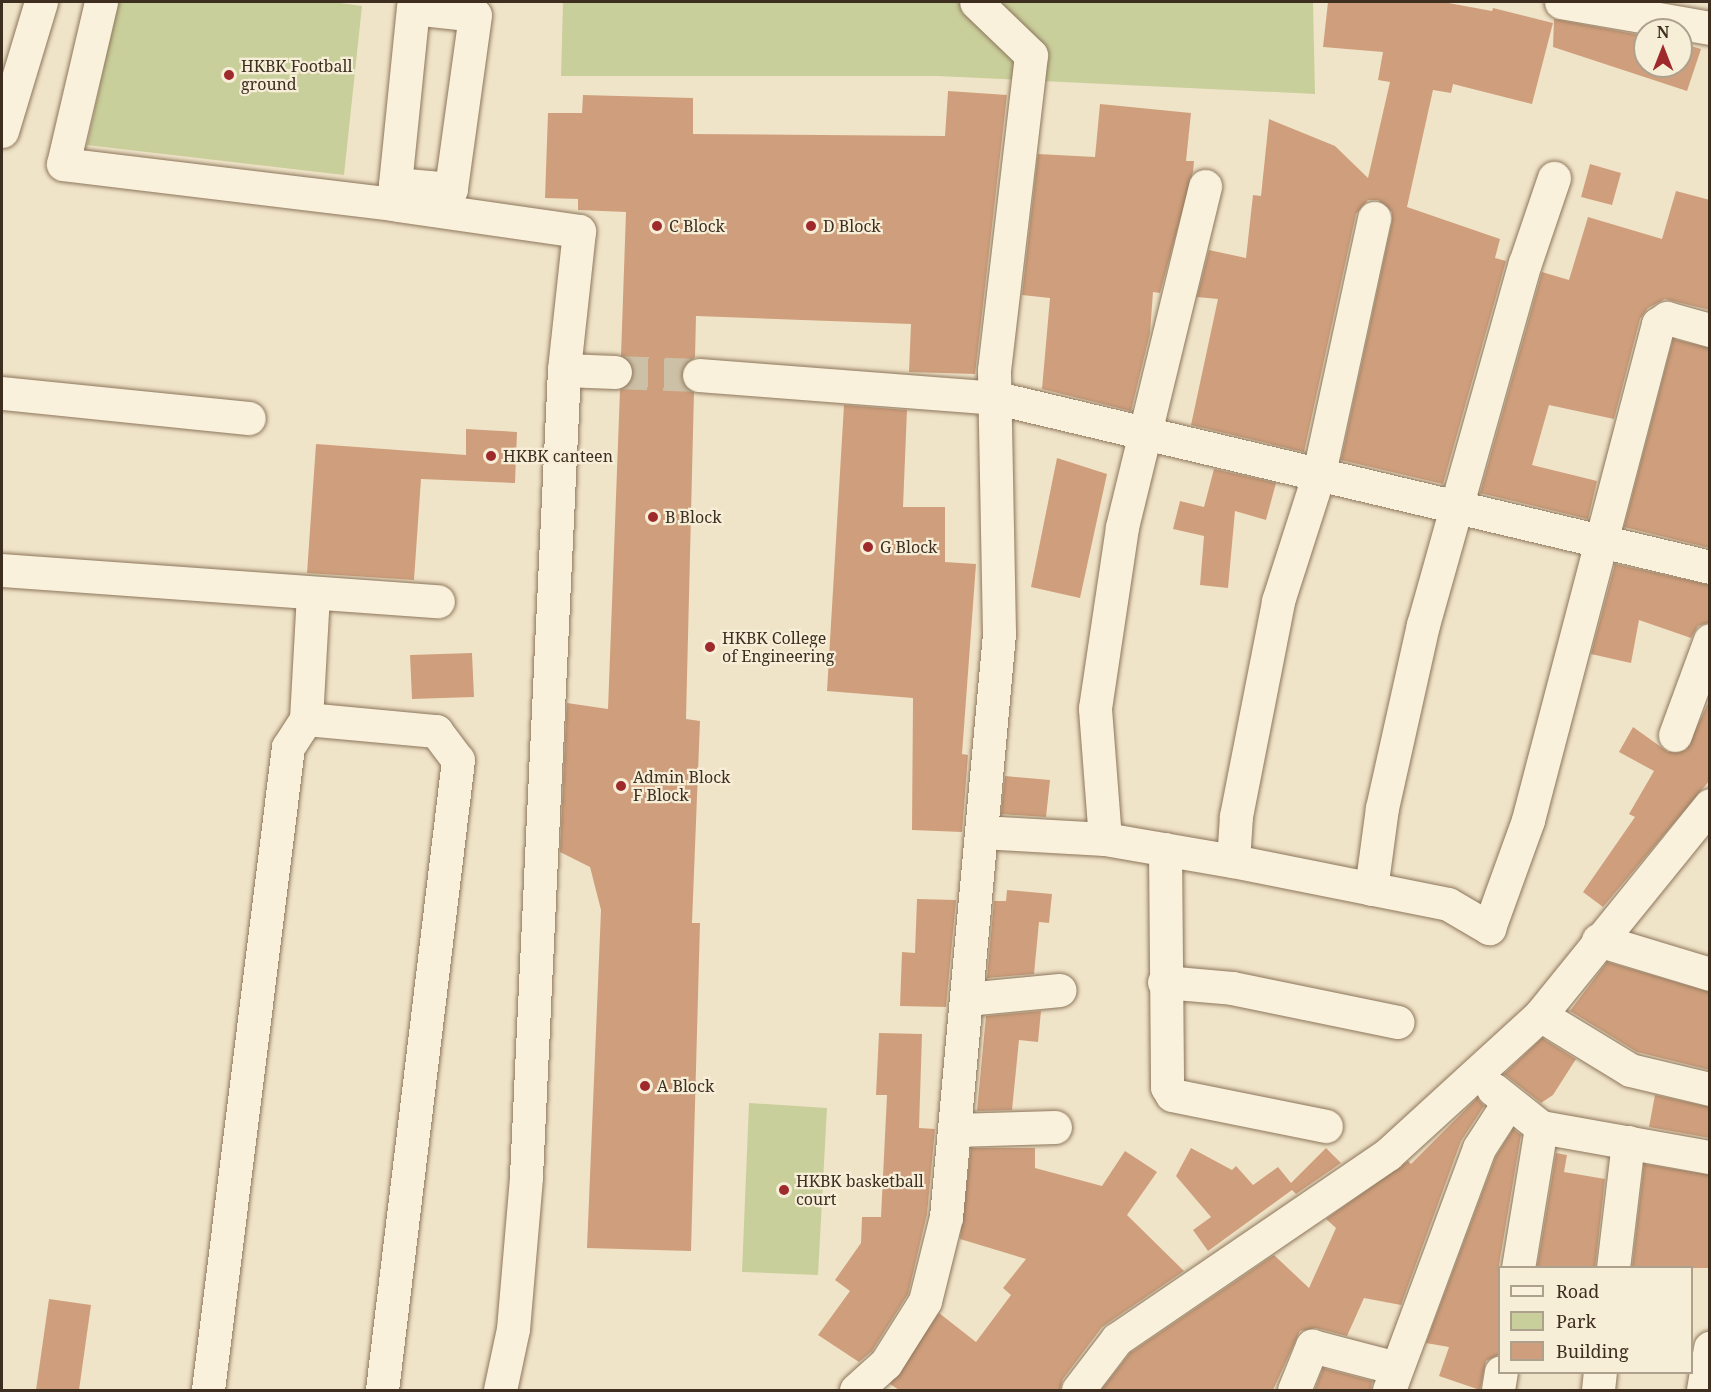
<!DOCTYPE html>
<html>
<head>
<meta charset="utf-8">
<style>
  body { margin:0 }
  #map { position:relative; width:1711px; height:1392px; overflow:hidden; background:#f0e4c8; font-family:"Noto Serif",serif }
  div>[style] { position:absolute }
  .green>* { inset:0; background:#c9cf9b }
  .building>* { inset:0; background:#cf9f7d }
  .minor-tunnel>* { height:33px; margin-top:-16.5px; transform-origin:0; background:repeating-linear-gradient(90deg,#ccc0a6 0 33px,transparent 0 49px) }
  .roads { filter:drop-shadow(0 0 2px #8d765c) drop-shadow(0 0 2px #8d765c) }
  .minor>* { height:33px; margin:-16.5px; padding:0 16.5px; transform-origin:16.5px; border-radius:16.5px; background:#faf1dc }
  .dots>* { width:16px; height:16px; translate:-50% -50%; box-sizing:border-box; border:3px solid #f7eed8; border-radius:50% }
  span { translate:-50% -50%; white-space:nowrap; text-align:center; line-height:1.15; -webkit-text-stroke:4.5px #f7eed8; paint-order:stroke }
  .poi-label { font-size:16px; color:#3d2e20 }
  .left { translate:0 -50%; text-align:left }
  .frame { position:absolute; inset:0; border:3px solid #3d2e20; pointer-events:none }
  .legend { position:absolute; left:1498px; top:1266px; width:195px; height:108px; box-sizing:border-box; background:#f7eed8; border:2px solid #ada18e; margin:0; padding:8px 10px; list-style:none; font-size:18px; color:#3d2e20 }
  .legend li { display:flex; align-items:center; gap:12px; height:30px }
  .legend b { width:30px; border:2px solid #ada18e }
  .north { position:absolute; left:1633px; top:18px; width:60px; height:60px; box-sizing:border-box; background:#f7eed8; border:2px solid #ada18e; border-radius:50%; rotate:0deg; font-size:16px; font-weight:700; line-height:24px; text-align:center; color:#3d2e20 }
  .north::after { content:''; display:block; margin:auto; width:21px; height:27px; background:#9e2a2b; clip-path:polygon(50% 0,100% 100%,50% 72%,0 100%) }
</style>
</head>
<body>
<div id="map">
  <div class="green">
    <div style="clip-path:polygon(118px 2px,333px 2px,362px 6px,344px 175px,87px 145px)"></div>
    <div style="clip-path:polygon(563px 2px,1313px 2px,1315px 94px,937px 76px,561px 76px)"></div>
    <div style="clip-path:polygon(749px 1103px,827px 1108px,818px 1275px,742px 1272px)"></div>
  </div>
  <div class="building">
    <div style="clip-path:polygon(1328px 2px,1443px 2px,1492px 11px,1493px 8px,1553px 23px,1532px 104px,1453px 84px,1451px 93px,1433px 90px,1407px 207px,1500px 239px,1495px 258px,1506px 261px,1443px 484px,1341px 460px,1392px 222px,1392px 212px,1378px 200px,1368px 200px,1356px 214px,1304px 452px,1191px 425px,1218px 299px,1197px 297px,1209px 250px,1246px 258px,1253px 195px,1261px 196px,1269px 119px,1335px 146px,1368px 178px,1390px 82px,1378px 80px,1383px 52px,1323px 47px)"></div>
    <div style="clip-path:polygon(1554px 19px,1645px 36px,1645px 66px,1681px 66px,1681px 43px,1701px 49px,1687px 91px,1553px 47px)"></div>
    <div style="clip-path:polygon(948px 91px,1007px 95px,975px 374px,909px 372px,911px 324px,696px 316px,695px 357px,684px 364px,680px 374px,682px 384px,694px 392px,686px 719px,700px 721px,692px 923px,700px 923px,691px 1251px,587px 1248px,601px 910px,590px 867px,560px 852px,567px 703px,608px 709px,620px 390px,630px 382px,634px 372px,621px 355px,626px 212px,578px 210px,578px 199px,545px 198px,548px 113px,582px 113px,583px 95px,693px 98px,693px 134px,945px 136px)"></div>
    <div style="clip-path:polygon(1100px 104px,1191px 113px,1186px 161px,1194px 161px,1193px 172px,1160px 293px,1153px 292px,1150px 333px,1131px 411px,1042px 389px,1050px 298px,1022px 295px,1038px 154px,1095px 157px)"></div>
    <div style="clip-path:polygon(1590px 164px,1621px 173px,1612px 205px,1581px 197px)"></div>
    <div style="clip-path:polygon(1676px 191px,1710px 200px,1710px 310px,1665px 299px,1648px 308px,1640px 319px,1614px 419px,1549px 405px,1532px 465px,1597px 481px,1588px 519px,1480px 493px,1542px 272px,1569px 280px,1588px 217px,1662px 239px)"></div>
    <div style="clip-path:polygon(1673px 339px,1710px 348px,1710px 548px,1624px 527px)"></div>
    <div style="clip-path:polygon(844px 405px,907px 410px,903px 507px,945px 507px,945px 562px,976px 564px,962px 754px,968px 755px,962px 832px,912px 830px,913px 698px,827px 691px)"></div>
    <div style="clip-path:polygon(466px 429px,517px 432px,515px 483px,421px 479px,414px 580px,307px 573px,316px 444px,466px 455px)"></div>
    <div style="clip-path:polygon(1057px 458px,1107px 474px,1080px 598px,1031px 587px)"></div>
    <div style="clip-path:polygon(1214px 469px,1276px 483px,1266px 520px,1235px 511px,1228px 588px,1200px 585px,1204px 536px,1173px 529px,1180px 501px,1204px 507px)"></div>
    <div style="clip-path:polygon(1615px 564px,1710px 585px,1710px 622px,1698px 626px,1691px 638px,1639px 620px,1631px 663px,1591px 654px)"></div>
    <div style="clip-path:polygon(472px 653px,474px 697px,412px 699px,410px 655px)"></div>
    <div style="clip-path:polygon(1710px 699px,1710px 780px,1603px 907px,1583px 892px,1635px 817px,1629px 814px,1654px 771px,1619px 752px,1633px 727px,1668px 752px,1686px 750px)"></div>
    <div style="clip-path:polygon(1005px 776px,1050px 780px,1046px 817px,1001px 814px)"></div>
    <div style="clip-path:polygon(1007px 890px,1052px 894px,1049px 923px,1039px 922px,1034px 974px,987px 978px,994px 901px,1006px 901px)"></div>
    <div style="clip-path:polygon(917px 899px,956px 900px,946px 1007px,900px 1006px,902px 952px,915px 953px)"></div>
    <div style="clip-path:polygon(1607px 962px,1710px 992px,1710px 1070px,1637px 1052px,1570px 1011px)"></div>
    <div style="clip-path:polygon(1041px 1011px,1038px 1042px,1019px 1040px,1012px 1110px,977px 1111px,986px 1016px)"></div>
    <div style="clip-path:polygon(879px 1033px,922px 1034px,919px 1128px,935px 1129px,927px 1214px,908px 1294px,872px 1351px,859px 1362px,818px 1335px,850px 1291px,835px 1280px,861px 1243px,862px 1217px,881px 1217px,887px 1095px,876px 1095px)"></div>
    <div style="clip-path:polygon(1542px 1038px,1576px 1059px,1553px 1095px,1541px 1103px,1504px 1074px)"></div>
    <div style="clip-path:polygon(1655px 1095px,1710px 1107px,1710px 1138px,1649px 1127px)"></div>
    <div style="clip-path:polygon(1477px 1098px,1484px 1106px,1461px 1141px,1401px 1305px,1364px 1298px,1347px 1336px,1316px 1328px,1300px 1331px,1273px 1390px,1101px 1390px,1130px 1353px,1274px 1255px,1309px 1288px,1336px 1228px,1326px 1219px,1408px 1161px,1411px 1164px)"></div>
    <div style="clip-path:polygon(1513px 1129px,1521px 1135px,1499px 1265px,1500px 1354px,1486px 1361px,1480px 1390px,1439px 1376px,1449px 1347px,1426px 1343px,1496px 1156px)"></div>
    <div style="clip-path:polygon(971px 1148px,1035px 1148px,1035px 1168px,1102px 1186px,1125px 1151px,1157px 1172px,1127px 1215px,1184px 1271px,1102px 1327px,1063px 1379px,1060px 1390px,899px 1390px,890px 1384px,939px 1313px,976px 1342px,1011px 1295px,1003px 1288px,1026px 1259px,960px 1239px)"></div>
    <div style="clip-path:polygon(1191px 1148px,1232px 1170px,1236px 1166px,1253px 1185px,1278px 1167px,1291px 1183px,1326px 1148px,1341px 1163px,1296px 1194px,1292px 1190px,1208px 1251px,1193px 1230px,1211px 1217px,1176px 1176px)"></div>
    <div style="clip-path:polygon(1556px 1153px,1567px 1155px,1564px 1172px,1605px 1179px,1595px 1268px,1537px 1268px)"></div>
    <div style="clip-path:polygon(1644px 1164px,1710px 1175px,1710px 1268px,1632px 1268px)"></div>
    <div style="clip-path:polygon(49px 1299px,91px 1305px,79px 1390px,36px 1390px)"></div>
    <div style="clip-path:polygon(1323px 1368px,1372px 1381px,1371px 1390px,1315px 1389px)"></div>
  </div>
  <div class="minor-tunnel">
    <div style="left:615px;top:372px;width:84px;rotate:2deg"></div>
  </div>
  <div class="roads">
    <div class="minor">
      <div style="left:101px;top:2px;width:166px;rotate:103.2deg"></div>
      <div style="left:63px;top:164px;width:332px;rotate:6.9deg"></div>
      <div style="left:393px;top:204px;width:197px;rotate:-84.2deg"></div>
      <div style="left:413px;top:8px;width:62px;rotate:6.4deg"></div>
      <div style="left:475px;top:15px;width:176px;rotate:97.9deg"></div>
      <div style="left:451px;top:189px;width:56px;rotate:-174.9deg"></div>
      <div style="left:1561px;top:2px;width:151px;rotate:9.9deg"></div>
      <div style="left:2px;top:131px;width:135px;rotate:-73.2deg"></div>
      <div style="left:398px;top:205px;width:183px;rotate:8.2deg"></div>
      <div style="left:579px;top:231px;width:140px;rotate:96.2deg"></div>
      <div style="left:564px;top:370px;width:51px;rotate:2.2deg"></div>
      <div style="left:699px;top:375px;width:299px;rotate:4.4deg"></div>
      <div style="left:997px;top:398px;width:733px;rotate:13.33deg"></div>
      <div style="left:2px;top:393px;width:248px;rotate:5.8deg"></div>
      <div style="left:2px;top:570px;width:437px;rotate:4.1deg"></div>
      <div style="left:306px;top:719px;width:126px;rotate:-86.8deg"></div>
      <div style="left:1675px;top:735px;width:101px;rotate:-69.8deg"></div>
      <div style="left:981px;top:832px;width:124px;rotate:3.2deg"></div>
      <div style="left:1105px;top:839px;width:130px;rotate:9.8deg"></div>
      <div style="left:1233px;top:861px;width:219px;rotate:11.3deg"></div>
      <div style="left:1448px;top:904px;width:48px;rotate:30.3deg"></div>
      <div style="left:1489px;top:928px;width:115px;rotate:-70.1deg"></div>
      <div style="left:1528px;top:820px;width:513px;rotate:-75.31deg"></div>
      <div style="left:1658px;top:324px;width:11px;rotate:-34deg"></div>
      <div style="left:1667px;top:318px;width:45px;rotate:15.6deg"></div>
      <div style="left:1105px;top:839px;width:131px;rotate:-94.4deg"></div>
      <div style="left:1095px;top:708px;width:183px;rotate:-81.5deg"></div>
      <div style="left:1122px;top:527px;width:351px;rotate:-76.3deg"></div>
      <div style="left:1165px;top:849px;width:238px;rotate:89.5deg"></div>
      <div style="left:1167px;top:1087px;width:9px;rotate:58deg"></div>
      <div style="left:1172px;top:1095px;width:157px;rotate:11.4deg"></div>
      <div style="left:1233px;top:861px;width:45px;rotate:-86.2deg"></div>
      <div style="left:1236px;top:816px;width:219px;rotate:-78.9deg"></div>
      <div style="left:1278px;top:601px;width:134px;rotate:-72.2deg"></div>
      <div style="left:1319px;top:473px;width:261px;rotate:-77.8deg"></div>
      <div style="left:1371px;top:889px;width:82px;rotate:-82.3deg"></div>
      <div style="left:1382px;top:808px;width:188px;rotate:-77.4deg"></div>
      <div style="left:1423px;top:625px;width:376px;rotate:-74.3deg"></div>
      <div style="left:1525px;top:263px;width:90px;rotate:-71.2deg"></div>
      <div style="left:1598px;top:940px;width:117px;rotate:16.9deg"></div>
      <div style="left:1164px;top:982px;width:68px;rotate:5deg"></div>
      <div style="left:1232px;top:988px;width:169px;rotate:11.6deg"></div>
      <div style="left:966px;top:999px;width:94px;rotate:-5.5deg"></div>
      <div style="left:1540px;top:1015px;width:105px;rotate:31.4deg"></div>
      <div style="left:1630px;top:1070px;width:82px;rotate:13.4deg"></div>
      <div style="left:1493px;top:1089px;width:61px;rotate:38.4deg"></div>
      <div style="left:1541px;top:1127px;width:172px;rotate:10.1deg"></div>
      <div style="left:954px;top:1130px;width:101px;rotate:-1.7deg"></div>
      <div style="left:1518px;top:1268px;width:143px;rotate:-80.7deg"></div>
      <div style="left:1613px;top:1268px;width:127px;rotate:-83.2deg"></div>
      <div style="left:208px;top:1390px;width:648px;rotate:-82.91deg"></div>
      <div style="left:288px;top:747px;width:33px;rotate:-57deg"></div>
      <div style="left:306px;top:719px;width:131px;rotate:5.3deg"></div>
      <div style="left:436px;top:731px;width:36px;rotate:53deg"></div>
      <div style="left:458px;top:760px;width:635px;rotate:96.88deg"></div>
      <div style="left:500px;top:1390px;width:62px;rotate:-78deg"></div>
      <div style="left:513px;top:1329px;width:154px;rotate:-85.1deg"></div>
      <div style="left:526px;top:1176px;width:807px;rotate:-87.3deg"></div>
      <div style="left:856px;top:1390px;width:40px;rotate:-42deg"></div>
      <div style="left:886px;top:1363px;width:73px;rotate:-57.8deg"></div>
      <div style="left:925px;top:1301px;width:87px;rotate:-76deg"></div>
      <div style="left:946px;top:1217px;width:586px;rotate:-84.81deg"></div>
      <div style="left:999px;top:633px;width:263px;rotate:-91.1deg"></div>
      <div style="left:994px;top:370px;width:317px;rotate:-83.3deg"></div>
      <div style="left:1031px;top:55px;width:76px;rotate:-136.1deg"></div>
      <div style="left:1078px;top:1390px;width:64px;rotate:-52.6deg"></div>
      <div style="left:1117px;top:1339px;width:328px;rotate:-34.3deg"></div>
      <div style="left:1388px;top:1154px;width:206px;rotate:-42.4deg"></div>
      <div style="left:1540px;top:1015px;width:270px;rotate:-51deg"></div>
      <div style="left:1294px;top:1390px;width:48px;rotate:-67.8deg"></div>
      <div style="left:1312px;top:1346px;width:87px;rotate:14.7deg"></div>
      <div style="left:1389px;top:1390px;width:258px;rotate:-69.6deg"></div>
      <div style="left:1479px;top:1148px;width:54px;rotate:-57.2deg"></div>
      <div style="left:1498px;top:1390px;width:18px;rotate:-81deg"></div>
      <div style="left:1598px;top:1390px;width:18px;rotate:-84deg"></div>
      <div style="left:1703px;top:1390px;width:43px;rotate:-80.5deg"></div>
    </div>
  </div>
  <div class="dots">
    <div style="left:229px;top:75px;background:#9e2a2b"></div>
    <div style="left:657px;top:226px;background:#9e2a2b"></div>
    <div style="left:811px;top:226px;background:#9e2a2b"></div>
    <div style="left:491px;top:456px;background:#9e2a2b"></div>
    <div style="left:653px;top:517px;background:#9e2a2b"></div>
    <div style="left:868px;top:547px;background:#9e2a2b"></div>
    <div style="left:710px;top:647px;background:#9e2a2b"></div>
    <div style="left:621px;top:786px;background:#9e2a2b"></div>
    <div style="left:645px;top:1086px;background:#9e2a2b"></div>
    <div style="left:784px;top:1190px;background:#9e2a2b"></div>
  </div>
  <div class="poi-label">
    <span class="left" style="left:241px;top:75px">HKBK Football<br>ground</span>
    <span class="left" style="left:669px;top:226px">C Block</span>
    <span class="left" style="left:823px;top:226px">D Block</span>
    <span class="left" style="left:503px;top:456px">HKBK canteen</span>
    <span class="left" style="left:665px;top:517px">B Block</span>
    <span class="left" style="left:880px;top:547px">G Block</span>
    <span class="left" style="left:722px;top:647px">HKBK College<br>of Engineering</span>
    <span class="left" style="left:633px;top:786px">Admin Block<br>F Block</span>
    <span class="left" style="left:657px;top:1086px">A Block</span>
    <span class="left" style="left:796px;top:1190px">HKBK basketball<br>court</span>
  </div>
  <div class="frame"></div>
  <ul class="legend">
  <li><b style="height:8px;background:#faf1dc"></b>Road</li>
  <li><b style="height:16px;background:#c9cf9b"></b>Park</li>
  <li><b style="height:16px;background:#cf9f7d"></b>Building</li>
  </ul>
  <div class="north">N</div>
</div>
</body>
</html>
